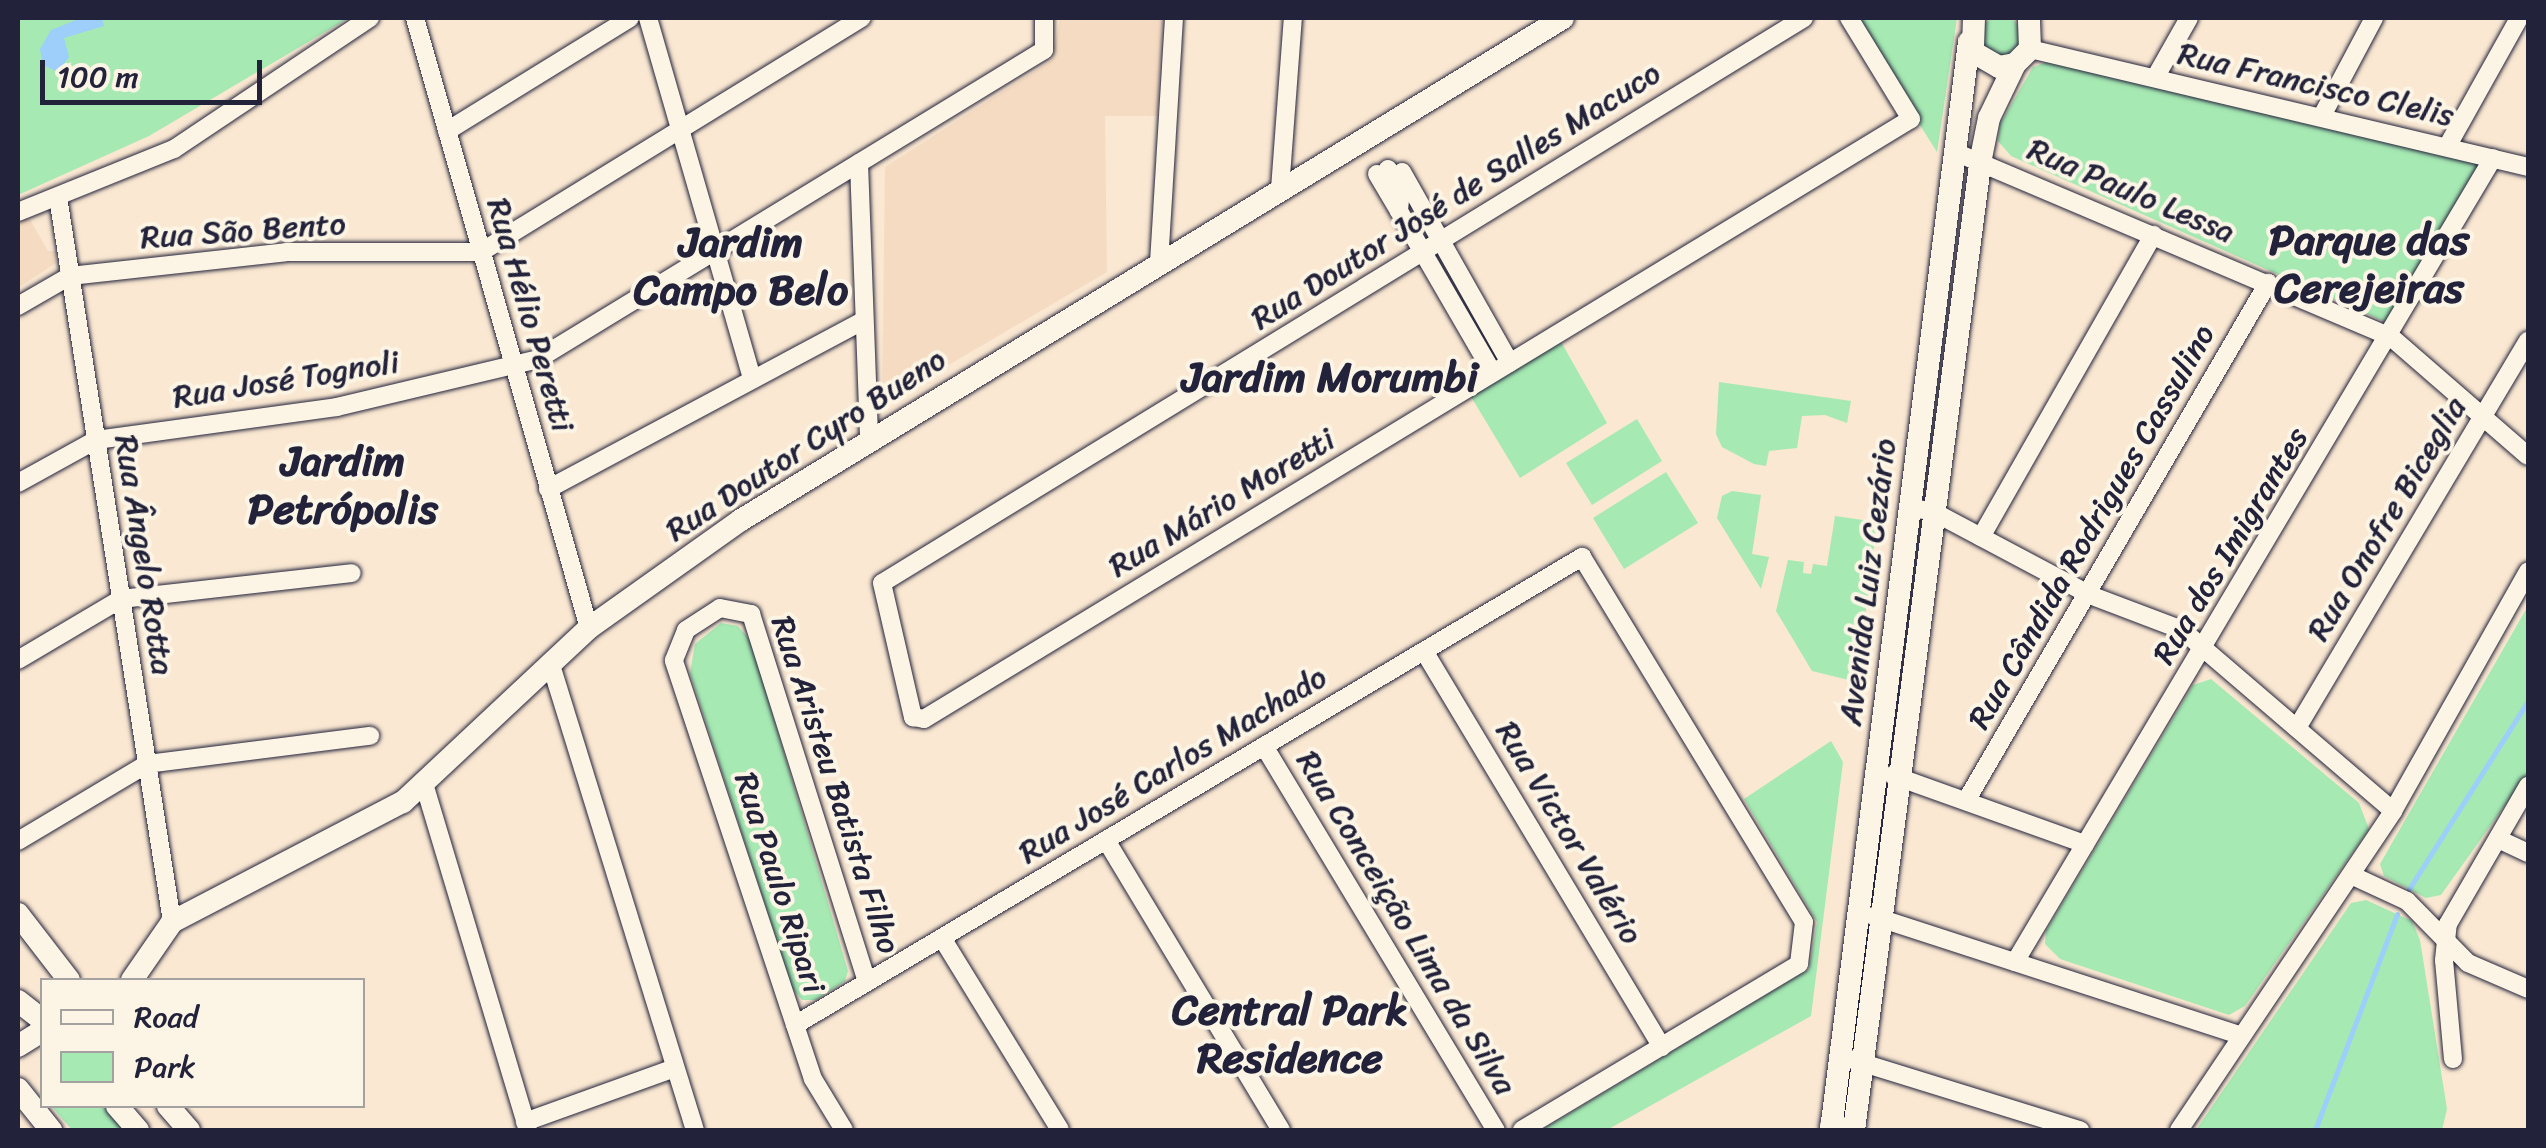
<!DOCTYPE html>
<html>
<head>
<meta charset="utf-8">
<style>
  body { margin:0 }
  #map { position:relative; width:2546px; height:1148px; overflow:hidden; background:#fae8d2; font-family:Sriracha,sans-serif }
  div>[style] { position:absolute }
  .built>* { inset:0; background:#f5dbc2 }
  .green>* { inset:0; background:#a6e9b3 }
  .round { border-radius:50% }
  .water>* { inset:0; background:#9ecefa }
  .stream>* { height:5px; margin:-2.5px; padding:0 2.5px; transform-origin:2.5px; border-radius:2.5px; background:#9ecefa }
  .roads { filter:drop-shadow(0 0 2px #22223b) drop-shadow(0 0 2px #22223b) }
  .street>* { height:18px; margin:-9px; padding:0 9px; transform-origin:9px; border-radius:9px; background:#fcf5e5 }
  .secondary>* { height:22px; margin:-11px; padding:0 11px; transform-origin:11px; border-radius:11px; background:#fcf5e5 }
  span { translate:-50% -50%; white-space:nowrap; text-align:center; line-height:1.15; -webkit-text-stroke:8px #fcf5e5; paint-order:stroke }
  .street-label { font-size:32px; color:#22223b }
  .district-label { font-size:42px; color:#22223b; font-weight:700 }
  .frame { position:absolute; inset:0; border:20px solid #22223b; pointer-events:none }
  .legend { position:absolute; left:40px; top:978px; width:325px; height:130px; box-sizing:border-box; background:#fcf5e5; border:2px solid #a5a1a1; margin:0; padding:12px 18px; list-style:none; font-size:30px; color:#22223b }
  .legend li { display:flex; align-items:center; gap:20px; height:50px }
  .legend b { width:50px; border:2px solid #a5a1a1 }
  .scale { position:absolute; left:40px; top:60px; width:222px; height:45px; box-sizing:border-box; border:5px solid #22223b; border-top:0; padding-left:12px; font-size:30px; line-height:35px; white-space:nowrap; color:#22223b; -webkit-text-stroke:8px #fcf5e5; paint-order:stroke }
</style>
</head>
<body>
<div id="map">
  <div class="built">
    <div style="clip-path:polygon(1060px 18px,1162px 20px,1157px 116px,1105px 116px,1107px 272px,882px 404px,885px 167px,1052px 60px)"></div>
    <div style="clip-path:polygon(28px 216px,48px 251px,56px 251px,56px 263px,18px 288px,18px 222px)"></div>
  </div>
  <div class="green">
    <div class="round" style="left:1981px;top:16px;width:40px;height:40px"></div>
    <div style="clip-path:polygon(18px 18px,349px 18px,149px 136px,18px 195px)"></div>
    <div style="clip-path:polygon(1856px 18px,1957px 18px,1937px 152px,1918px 122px)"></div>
    <div style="clip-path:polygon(2050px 61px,2483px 165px,2390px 324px,2011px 156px,1998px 141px,2000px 124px,2033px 67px)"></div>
    <div style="clip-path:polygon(1560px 340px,1607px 423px,1520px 478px,1470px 395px)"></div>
    <div style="clip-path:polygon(1719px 382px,1851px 401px,1847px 423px,1825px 415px,1802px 416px,1797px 448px,1769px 451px,1766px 466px,1754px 464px,1722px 447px,1716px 434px)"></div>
    <div style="clip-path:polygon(1637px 419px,1662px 461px,1592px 505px,1566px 463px)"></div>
    <div style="clip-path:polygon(1666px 472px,1698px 523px,1624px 569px,1593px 518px)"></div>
    <div style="clip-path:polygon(1732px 491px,1761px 495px,1752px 554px,1769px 557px,1761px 589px,1717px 518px,1722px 496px)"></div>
    <div style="clip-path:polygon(1835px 516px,1877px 522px,1857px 682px,1812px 671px,1776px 611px,1788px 560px,1804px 562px,1803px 573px,1811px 574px,1813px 564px,1827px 566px)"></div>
    <div style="clip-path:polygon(2528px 606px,2528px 773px,2441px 895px,2426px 898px,2384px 876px,2380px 864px)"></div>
    <div style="clip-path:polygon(721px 623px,738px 626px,751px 641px,848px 971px,845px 981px,816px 1000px,802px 1000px,792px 988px,690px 673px,695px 644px)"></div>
    <div style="clip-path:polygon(2211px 679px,2359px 803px,2369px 829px,2245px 1006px,2229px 1015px,2060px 959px,2045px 944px,2046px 931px,2193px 685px)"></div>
    <div style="clip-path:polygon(1831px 741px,1843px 762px,1811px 1016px,1607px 1130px,1542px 1130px,1809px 969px,1817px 922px,1744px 799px)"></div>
    <div style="clip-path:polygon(2366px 900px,2412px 921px,2420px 940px,2447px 1109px,2442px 1130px,2196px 1130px,2351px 903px)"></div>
    <div style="clip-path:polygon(51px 1106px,107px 1106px,127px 1130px,72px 1130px)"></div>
  </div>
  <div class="water">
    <div style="clip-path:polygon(81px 18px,102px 18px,104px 26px,64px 38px,69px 57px,58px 72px,43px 65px,40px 49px,51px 30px)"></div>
  </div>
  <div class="stream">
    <div style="left:2409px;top:889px;width:222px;rotate:-57.7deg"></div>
    <div style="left:2315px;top:1130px;width:231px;rotate:-69.2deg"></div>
  </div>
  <div class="roads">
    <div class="street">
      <div style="left:415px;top:18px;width:634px;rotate:74.08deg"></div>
      <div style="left:648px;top:18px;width:373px;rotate:73.9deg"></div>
      <div style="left:1804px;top:18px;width:1081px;rotate:148.5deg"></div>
      <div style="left:882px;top:583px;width:138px;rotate:77deg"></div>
      <div style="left:913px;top:717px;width:11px;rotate:10deg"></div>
      <div style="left:924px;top:719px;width:1155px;rotate:-31.3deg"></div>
      <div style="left:1911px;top:119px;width:119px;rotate:-121.5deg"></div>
      <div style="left:2030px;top:49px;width:512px;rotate:13.33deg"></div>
      <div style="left:2155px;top:78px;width:69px;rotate:-60.5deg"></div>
      <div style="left:2323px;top:114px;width:109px;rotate:-62deg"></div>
      <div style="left:447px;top:131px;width:215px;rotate:-31.7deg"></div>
      <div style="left:2447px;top:147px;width:148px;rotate:-60.8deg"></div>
      <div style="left:1955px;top:152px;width:474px;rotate:23deg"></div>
      <div style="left:2391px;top:337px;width:181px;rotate:41deg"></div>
      <div style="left:859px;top:163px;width:276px;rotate:87.9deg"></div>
      <div style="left:1388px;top:169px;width:26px;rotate:59deg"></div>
      <div style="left:1401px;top:191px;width:20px;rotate:96deg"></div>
      <div style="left:1399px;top:211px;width:187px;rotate:59.9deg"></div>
      <div style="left:1402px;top:172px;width:219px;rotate:60.5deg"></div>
      <div style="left:1377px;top:174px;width:43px;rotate:59.3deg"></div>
      <div style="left:1280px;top:189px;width:171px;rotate:-85.7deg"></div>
      <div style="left:58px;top:197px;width:734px;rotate:81.06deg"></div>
      <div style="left:18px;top:212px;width:168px;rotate:-22deg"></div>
      <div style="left:174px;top:149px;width:236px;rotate:-33.8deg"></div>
      <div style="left:1159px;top:263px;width:245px;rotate:-86.5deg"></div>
      <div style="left:18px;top:306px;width:60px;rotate:-30deg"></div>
      <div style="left:70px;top:276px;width:217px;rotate:-6.3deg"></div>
      <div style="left:286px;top:252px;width:195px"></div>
      <div style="left:481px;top:252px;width:447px;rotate:-31.6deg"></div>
      <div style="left:18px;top:483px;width:89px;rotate:-28.9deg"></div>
      <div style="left:96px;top:440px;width:243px;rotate:-7.8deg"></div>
      <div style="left:337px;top:407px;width:207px;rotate:-13.4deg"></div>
      <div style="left:538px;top:359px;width:593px;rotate:-31.41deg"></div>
      <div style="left:1044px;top:50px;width:32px;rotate:-90deg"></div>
      <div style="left:548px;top:489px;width:358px;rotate:-28.1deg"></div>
      <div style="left:1910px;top:508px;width:22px;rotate:8deg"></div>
      <div style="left:1932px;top:511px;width:179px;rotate:28deg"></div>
      <div style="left:2090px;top:595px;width:98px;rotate:20.8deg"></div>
      <div style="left:2182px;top:630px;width:278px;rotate:40.6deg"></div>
      <div style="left:1981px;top:537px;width:348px;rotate:-60.3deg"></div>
      <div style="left:1424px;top:651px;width:462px;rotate:59deg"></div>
      <div style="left:18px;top:660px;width:120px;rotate:-30.6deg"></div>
      <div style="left:121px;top:599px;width:232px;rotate:-6.4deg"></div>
      <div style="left:551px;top:665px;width:487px;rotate:72.8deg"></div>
      <div style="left:2297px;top:728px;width:451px;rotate:-59.2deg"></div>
      <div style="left:1264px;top:746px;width:449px;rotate:58.9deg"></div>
      <div style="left:1892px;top:775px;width:205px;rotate:19.7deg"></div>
      <div style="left:425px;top:787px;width:358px;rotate:73.3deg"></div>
      <div style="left:1966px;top:801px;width:600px;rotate:-59.76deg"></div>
      <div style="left:2498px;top:839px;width:33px;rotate:25deg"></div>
      <div style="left:1106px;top:840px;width:339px;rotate:58.9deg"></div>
      <div style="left:18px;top:841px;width:150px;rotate:-30.8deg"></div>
      <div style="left:147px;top:764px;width:225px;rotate:-7.2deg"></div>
      <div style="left:2351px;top:875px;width:62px;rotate:24.9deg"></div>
      <div style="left:2407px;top:901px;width:87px;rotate:45.5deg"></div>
      <div style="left:2468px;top:963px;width:65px;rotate:23.4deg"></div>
      <div style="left:1873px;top:916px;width:385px;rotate:18deg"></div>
      <div style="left:942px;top:938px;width:225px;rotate:58.4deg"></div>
      <div style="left:2015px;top:962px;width:935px;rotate:-59.27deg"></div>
      <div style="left:795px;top:1025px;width:916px;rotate:-30.74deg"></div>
      <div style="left:1582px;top:557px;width:427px;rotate:58.7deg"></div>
      <div style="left:1804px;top:922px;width:42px;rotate:96.8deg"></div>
      <div style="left:1799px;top:964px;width:323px;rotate:149.1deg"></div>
      <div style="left:1850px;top:1059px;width:241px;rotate:17.2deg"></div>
      <div style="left:2453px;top:1059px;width:99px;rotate:-95.2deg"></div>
      <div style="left:2444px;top:960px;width:36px;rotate:-84deg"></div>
      <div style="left:2448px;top:924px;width:160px;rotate:-59.9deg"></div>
      <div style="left:525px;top:1122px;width:159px;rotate:-19.8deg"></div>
      <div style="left:844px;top:1130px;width:60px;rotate:-121.3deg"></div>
      <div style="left:813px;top:1079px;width:441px;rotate:-108.4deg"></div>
      <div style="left:674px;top:660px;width:32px;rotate:-68deg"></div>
      <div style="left:686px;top:630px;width:40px;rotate:-32.9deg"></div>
      <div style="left:720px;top:608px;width:32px;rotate:11deg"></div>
      <div style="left:751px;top:614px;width:386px;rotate:72.5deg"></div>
      <div style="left:2179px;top:1130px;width:384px;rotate:-56.1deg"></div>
      <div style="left:2393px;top:811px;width:275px;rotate:-60.6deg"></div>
    </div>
    <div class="secondary">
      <div style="left:1974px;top:18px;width:34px;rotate:92deg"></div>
      <div style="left:1973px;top:52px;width:30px;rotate:30deg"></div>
      <div style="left:1999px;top:67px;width:16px;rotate:-11deg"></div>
      <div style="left:2015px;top:64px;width:21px;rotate:-45deg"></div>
      <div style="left:2030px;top:49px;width:31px;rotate:-92deg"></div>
      <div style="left:18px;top:914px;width:83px;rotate:52.3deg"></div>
      <div style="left:132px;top:980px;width:70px;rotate:-55.4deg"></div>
      <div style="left:172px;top:922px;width:260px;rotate:-27.5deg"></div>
      <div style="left:403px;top:802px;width:255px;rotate:-43.1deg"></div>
      <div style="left:589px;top:628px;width:186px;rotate:-35.4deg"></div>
      <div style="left:741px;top:520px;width:963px;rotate:-31.41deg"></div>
      <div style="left:18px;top:1001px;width:31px;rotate:38deg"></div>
      <div style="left:18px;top:1046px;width:28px;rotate:-32deg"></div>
      <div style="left:18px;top:1089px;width:53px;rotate:51.2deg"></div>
      <div style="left:117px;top:1106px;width:32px;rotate:49deg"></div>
      <div style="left:168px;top:1106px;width:32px;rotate:49deg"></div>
      <div style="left:1831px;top:1126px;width:23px;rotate:10deg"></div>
      <div style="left:1854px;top:1130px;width:980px;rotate:-82.56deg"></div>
      <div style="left:1981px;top:158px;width:41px;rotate:-78.7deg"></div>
      <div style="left:1989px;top:118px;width:60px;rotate:-64.3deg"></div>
      <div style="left:1831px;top:1130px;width:1097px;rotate:-82.77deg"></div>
    </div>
  </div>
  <div class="street-label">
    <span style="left:2316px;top:85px;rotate:13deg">Rua Francisco Clelis</span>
    <span style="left:2131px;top:191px;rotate:23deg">Rua Paulo Lessa</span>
    <span style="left:1456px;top:196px;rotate:-32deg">Rua Doutor José de Salles Macuco</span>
    <span style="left:243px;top:231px;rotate:-4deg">Rua São Bento</span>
    <span style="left:530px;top:315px;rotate:74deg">Rua Hélio Peretti</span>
    <span style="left:286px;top:380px;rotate:-9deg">Rua José Tognoli</span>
    <span style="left:806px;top:445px;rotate:-33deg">Rua Doutor Cyro Bueno</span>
    <span style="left:1222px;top:503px;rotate:-31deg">Rua Mário Moretti</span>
    <span style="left:2387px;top:519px;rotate:-59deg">Rua Onofre Biceglia</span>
    <span style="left:2092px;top:527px;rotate:-60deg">Rua Cândida Rodrigues Cassulino</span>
    <span style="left:2231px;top:546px;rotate:-59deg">Rua dos Imigrantes</span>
    <span style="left:144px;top:555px;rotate:81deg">Rua Ângelo Rotta</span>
    <span style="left:1868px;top:582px;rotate:-83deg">Avenida Luiz Cezário</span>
    <span style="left:1173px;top:765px;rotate:-31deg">Rua José Carlos Machado</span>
    <span style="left:835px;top:785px;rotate:72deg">Rua Aristeu Batista Filho</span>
    <span style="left:1569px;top:833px;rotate:59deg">Rua Victor Valério</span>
    <span style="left:779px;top:883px;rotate:72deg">Rua Paulo Ripari</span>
    <span style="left:1406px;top:923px;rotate:59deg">Rua Conceição Lima da Silva</span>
  </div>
  <div class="district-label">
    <span style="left:2369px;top:264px">Parque das<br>Cerejeiras</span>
    <span style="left:741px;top:266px">Jardim<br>Campo Belo</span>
    <span style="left:1330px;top:377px">Jardim Morumbi</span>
    <span style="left:343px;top:485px">Jardim<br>Petrópolis</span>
    <span style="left:1290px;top:1034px">Central Park<br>Residence</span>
  </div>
  <div class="frame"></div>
  <ul class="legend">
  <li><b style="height:12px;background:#fcf5e5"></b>Road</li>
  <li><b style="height:28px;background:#a6e9b3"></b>Park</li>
  </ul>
  <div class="scale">100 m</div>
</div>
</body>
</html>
